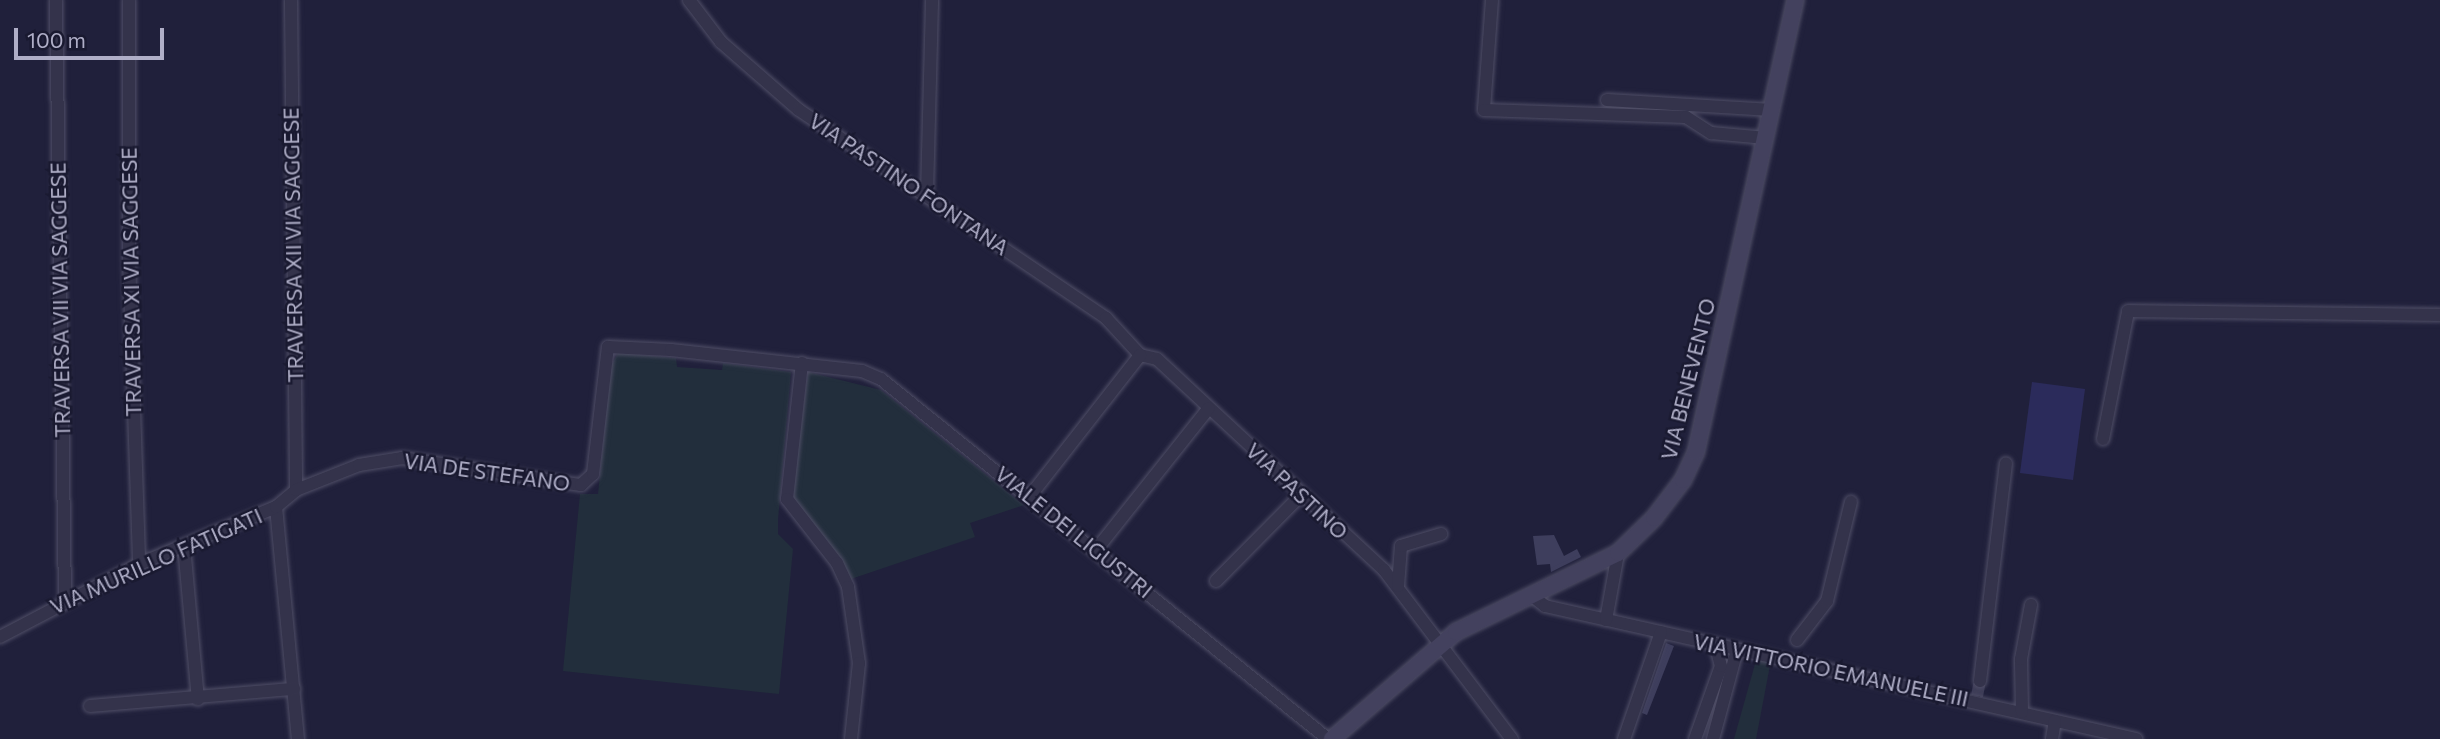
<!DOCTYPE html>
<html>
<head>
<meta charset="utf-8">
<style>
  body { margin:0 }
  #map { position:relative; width:2440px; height:739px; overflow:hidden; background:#20203b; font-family:Commissioner,sans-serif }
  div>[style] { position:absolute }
  .green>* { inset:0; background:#222e3c }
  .water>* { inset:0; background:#2b2b5b }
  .building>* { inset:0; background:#3e3e5d }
  .street-tunnel>* { height:12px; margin-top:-6px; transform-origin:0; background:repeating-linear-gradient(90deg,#3d3c57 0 12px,transparent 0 18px) }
  .roads { filter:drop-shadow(0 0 2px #4f4e66) drop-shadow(0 0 2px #4f4e66) }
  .street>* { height:12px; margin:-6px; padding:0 6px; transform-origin:6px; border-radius:6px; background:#34334b }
  .secondary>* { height:16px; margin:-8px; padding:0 8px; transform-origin:8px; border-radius:8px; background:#43415e }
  span { translate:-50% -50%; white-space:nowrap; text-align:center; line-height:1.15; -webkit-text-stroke:5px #191930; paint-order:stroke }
  .street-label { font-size:21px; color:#afaec7 }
  .scale { position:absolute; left:14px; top:28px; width:150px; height:32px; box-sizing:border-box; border:4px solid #afaec7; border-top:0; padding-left:9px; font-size:21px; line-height:24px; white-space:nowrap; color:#afaec7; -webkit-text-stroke:5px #191930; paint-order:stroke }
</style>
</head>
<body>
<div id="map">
  <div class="green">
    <div style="clip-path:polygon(618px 353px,676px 358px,677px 367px,722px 370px,723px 363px,791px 372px,778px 520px,778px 534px,793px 549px,779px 694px,563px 671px,580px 494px,598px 494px,611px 366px)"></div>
    <div style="clip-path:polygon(808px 372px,881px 390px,1024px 505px,970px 523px,975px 537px,848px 580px,792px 498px)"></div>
    <div style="clip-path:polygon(1757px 657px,1771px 660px,1756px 739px,1734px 739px)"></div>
  </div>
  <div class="water">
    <div style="clip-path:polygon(2032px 382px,2085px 389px,2073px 480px,2020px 473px)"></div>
  </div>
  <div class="building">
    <div style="clip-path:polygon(1554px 535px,1564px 556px,1577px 549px,1581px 557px,1551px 572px,1550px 564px,1537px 565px,1533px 536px)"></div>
    <div style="clip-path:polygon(1666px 643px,1674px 646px,1647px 715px,1642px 713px)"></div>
  </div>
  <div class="street-tunnel">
    <div style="left:1977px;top:696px;width:15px;rotate:-79deg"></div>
  </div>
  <div class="roads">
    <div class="street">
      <div style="left:56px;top:0;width:600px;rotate:89.14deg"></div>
      <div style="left:129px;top:0;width:258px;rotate:90deg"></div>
      <div style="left:129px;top:258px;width:306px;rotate:88.1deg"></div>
      <div style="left:291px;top:0;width:490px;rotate:89.4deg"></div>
      <div style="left:689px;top:0;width:53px;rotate:52.7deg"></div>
      <div style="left:721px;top:42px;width:103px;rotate:41.1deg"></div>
      <div style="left:799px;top:110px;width:371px;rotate:34.1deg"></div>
      <div style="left:1106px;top:318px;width:50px;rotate:47.4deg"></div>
      <div style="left:1492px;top:0;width:110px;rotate:94.2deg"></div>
      <div style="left:1484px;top:110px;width:202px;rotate:2deg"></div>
      <div style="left:1686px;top:117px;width:30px;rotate:33deg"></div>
      <div style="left:1711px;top:133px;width:55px;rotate:5.2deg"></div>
      <div style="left:1607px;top:100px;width:165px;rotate:3.5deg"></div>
      <div style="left:927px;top:193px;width:193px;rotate:-88.5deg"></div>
      <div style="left:1140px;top:355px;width:17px;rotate:13deg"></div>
      <div style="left:1157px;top:359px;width:310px;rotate:42.9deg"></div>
      <div style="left:1384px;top:570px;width:212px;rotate:52.9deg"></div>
      <div style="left:802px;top:363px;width:137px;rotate:96.3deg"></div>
      <div style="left:787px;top:499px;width:81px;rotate:52deg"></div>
      <div style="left:837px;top:563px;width:26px;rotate:65deg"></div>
      <div style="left:848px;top:587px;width:77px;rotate:81.8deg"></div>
      <div style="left:859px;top:663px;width:76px;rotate:96deg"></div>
      <div style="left:2103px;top:439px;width:130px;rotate:-78.9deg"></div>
      <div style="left:2128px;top:311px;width:312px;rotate:0.7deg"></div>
      <div style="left:1030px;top:496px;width:179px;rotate:-52deg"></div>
      <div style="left:276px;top:507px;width:233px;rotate:84.6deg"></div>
      <div style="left:184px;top:546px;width:154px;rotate:84.8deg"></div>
      <div style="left:1096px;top:550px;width:181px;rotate:-51.5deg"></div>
      <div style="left:1216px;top:581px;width:118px;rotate:-45.3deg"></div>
      <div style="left:1398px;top:586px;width:40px;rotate:-85.7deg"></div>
      <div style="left:1401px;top:546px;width:42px;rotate:-16.7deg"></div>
      <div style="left:1531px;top:595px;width:18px;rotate:38deg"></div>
      <div style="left:1545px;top:606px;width:606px;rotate:12.68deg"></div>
      <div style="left:1606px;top:620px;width:68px;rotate:-79.8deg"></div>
      <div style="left:0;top:637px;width:157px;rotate:-27.7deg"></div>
      <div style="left:139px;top:564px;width:148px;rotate:-22.6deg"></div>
      <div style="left:276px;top:507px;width:26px;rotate:-40deg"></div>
      <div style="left:296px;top:490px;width:68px;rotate:-21.6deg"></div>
      <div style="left:359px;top:465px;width:44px;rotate:-9.2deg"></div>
      <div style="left:402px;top:458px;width:181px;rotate:8.6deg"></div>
      <div style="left:581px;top:485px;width:16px;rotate:-43deg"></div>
      <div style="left:593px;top:474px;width:128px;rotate:-83.3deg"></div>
      <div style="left:608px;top:347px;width:63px;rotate:2.7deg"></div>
      <div style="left:671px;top:350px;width:192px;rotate:6.3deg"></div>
      <div style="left:862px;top:371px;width:21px;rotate:23deg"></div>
      <div style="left:881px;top:379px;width:574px;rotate:38.85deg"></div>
      <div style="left:1797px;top:640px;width:49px;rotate:-52.4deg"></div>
      <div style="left:1827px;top:601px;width:102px;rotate:-76.4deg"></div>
      <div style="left:1980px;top:681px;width:219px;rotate:-83.2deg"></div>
      <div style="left:90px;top:706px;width:205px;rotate:-4.8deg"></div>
      <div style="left:2022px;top:712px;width:53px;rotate:-91.1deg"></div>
      <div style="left:2021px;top:659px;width:55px;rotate:-79.5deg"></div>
      <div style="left:1624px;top:739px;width:113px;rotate:-70.9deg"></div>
      <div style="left:1695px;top:739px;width:77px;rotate:-70.4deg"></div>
      <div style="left:1721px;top:666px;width:23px;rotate:-105deg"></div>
      <div style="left:1713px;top:739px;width:92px;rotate:-74.9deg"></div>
      <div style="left:2052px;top:739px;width:18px;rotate:-81deg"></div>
    </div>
    <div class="secondary">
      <div style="left:1332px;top:739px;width:164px;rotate:-40.8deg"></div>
      <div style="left:1456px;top:632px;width:180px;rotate:-26deg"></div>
      <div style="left:1618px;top:553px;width:50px;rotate:-44.2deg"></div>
      <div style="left:1654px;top:518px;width:48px;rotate:-52.7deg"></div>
      <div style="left:1683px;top:480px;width:31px;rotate:-65deg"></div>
      <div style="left:1696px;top:452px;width:463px;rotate:-77.6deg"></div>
    </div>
  </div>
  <div class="street-label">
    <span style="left:909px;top:184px;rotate:34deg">VIA PASTINO FONTANA</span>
    <span style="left:293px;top:245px;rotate:-91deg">TRAVERSA XII VIA SAGGESE</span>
    <span style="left:131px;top:282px;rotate:-91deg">TRAVERSA XI VIA SAGGESE</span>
    <span style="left:60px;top:300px;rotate:-91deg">TRAVERSA VII VIA SAGGESE</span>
    <span style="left:1688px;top:379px;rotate:-76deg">VIA BENEVENTO</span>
    <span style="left:487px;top:472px;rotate:8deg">VIA DE STEFANO</span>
    <span style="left:1297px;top:491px;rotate:43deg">VIA PASTINO</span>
    <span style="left:1074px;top:532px;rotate:39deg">VIALE DEI LIGUSTRI</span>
    <span style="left:156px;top:561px;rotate:-24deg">VIA MURILLO FATIGATI</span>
    <span style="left:1831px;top:670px;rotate:12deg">VIA VITTORIO EMANUELE III</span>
  </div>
  <div class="scale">100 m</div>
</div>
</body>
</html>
